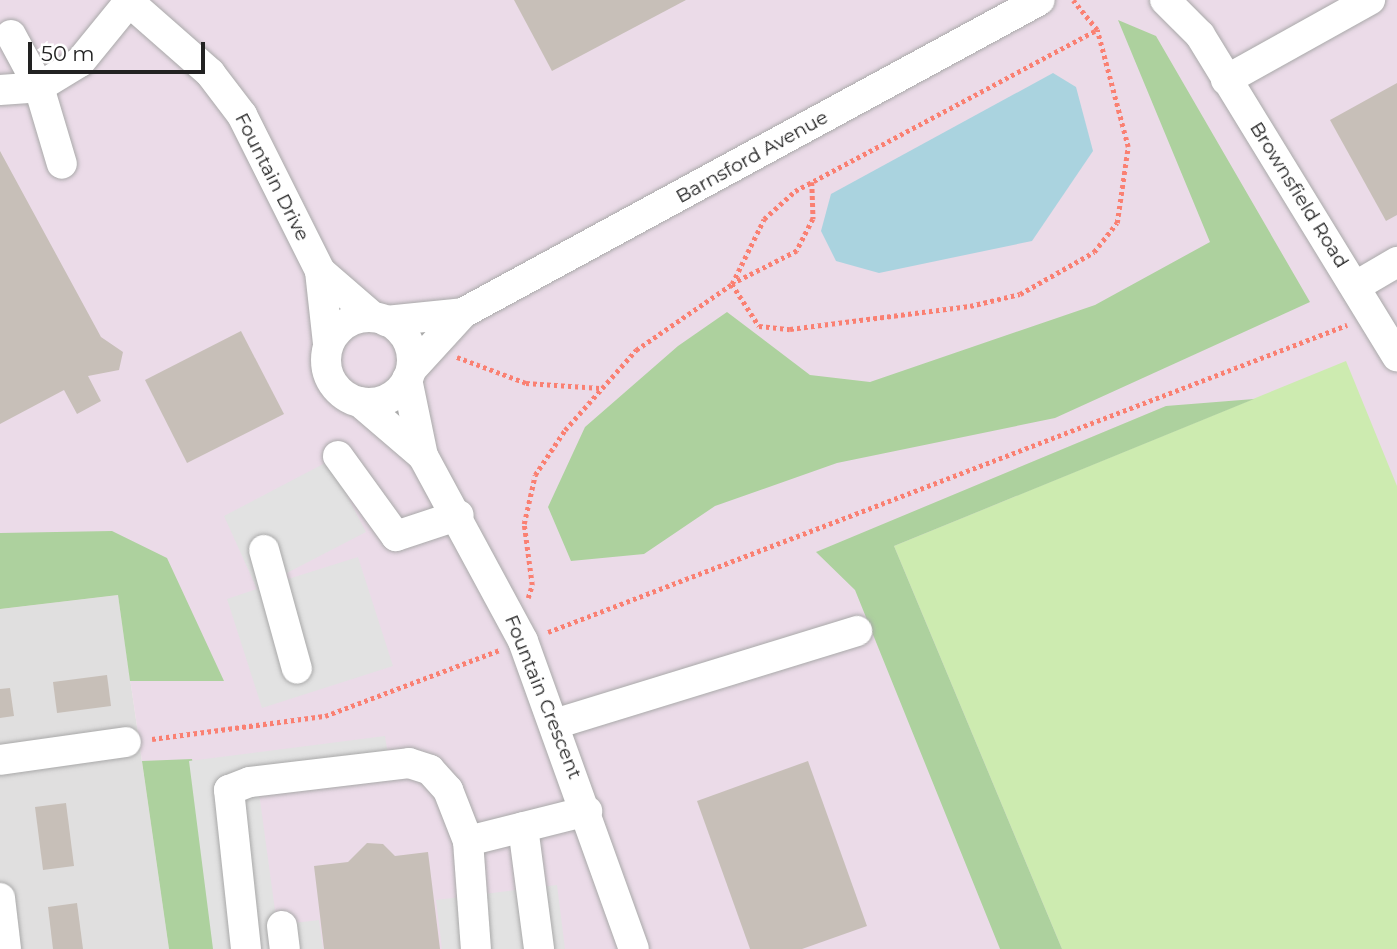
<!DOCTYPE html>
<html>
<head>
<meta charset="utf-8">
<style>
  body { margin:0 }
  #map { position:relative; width:1397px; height:949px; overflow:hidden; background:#f2efe9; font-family:Montserrat,sans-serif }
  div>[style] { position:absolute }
  .residential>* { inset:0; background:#e0dfdf }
  .industrial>* { inset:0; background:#ebdbe8 }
  .grass>* { inset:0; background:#cdebb0 }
  .forest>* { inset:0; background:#add19e }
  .parking>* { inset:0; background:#e2e2e2 }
  .water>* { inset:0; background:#aad3df }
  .building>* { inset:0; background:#c7bfb8 }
  .path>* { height:4.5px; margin-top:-2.25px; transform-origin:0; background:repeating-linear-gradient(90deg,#fa8072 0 3.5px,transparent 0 7px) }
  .roads { filter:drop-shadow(0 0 2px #a9a9a9) drop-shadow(0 0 2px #a9a9a9) }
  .minor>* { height:30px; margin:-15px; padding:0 15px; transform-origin:15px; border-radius:15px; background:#fff }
  .minor>.ring { margin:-15px; padding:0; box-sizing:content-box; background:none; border:30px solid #fff; border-radius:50% }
  span { translate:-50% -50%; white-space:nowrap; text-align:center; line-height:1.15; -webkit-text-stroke:7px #fff; paint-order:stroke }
  .street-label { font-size:19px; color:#222 }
  .scale { position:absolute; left:28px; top:42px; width:177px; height:32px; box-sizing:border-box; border:4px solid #222; border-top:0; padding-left:9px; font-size:21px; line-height:24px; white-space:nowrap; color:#222; -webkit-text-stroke:5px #fff; paint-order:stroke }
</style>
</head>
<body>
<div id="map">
  <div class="residential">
    <div style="clip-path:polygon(118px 595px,169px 949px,0 949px,0 609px)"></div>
  </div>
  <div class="industrial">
    <div style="clip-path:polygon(0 0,1397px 0,1397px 949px,169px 949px,118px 595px,0 609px)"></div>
  </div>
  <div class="grass">
    <div style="clip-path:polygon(1346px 361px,1397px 486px,1397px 949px,1062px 949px,894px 546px)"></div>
  </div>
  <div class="forest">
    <div style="clip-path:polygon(1118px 20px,1156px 36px,1310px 302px,1055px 418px,837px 463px,715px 506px,644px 554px,571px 561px,548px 507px,585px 427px,678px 346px,727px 312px,810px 375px,870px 382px,1095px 305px,1210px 242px)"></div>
    <div style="clip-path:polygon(1254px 399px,894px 546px,1062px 949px,1000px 949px,855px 590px,816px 552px,1166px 406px)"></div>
    <div style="clip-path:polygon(112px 531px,167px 558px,224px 681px,130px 681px,118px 595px,0 609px,0 533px)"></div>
    <div style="clip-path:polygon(192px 759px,226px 949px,169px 949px,142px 761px)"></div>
  </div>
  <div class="parking">
    <div style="clip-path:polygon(329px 461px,366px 532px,283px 575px,285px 580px,358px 557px,393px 666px,262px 708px,227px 599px,257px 589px,224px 516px)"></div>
    <div style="clip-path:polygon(385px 736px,389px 761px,257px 778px,277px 925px,319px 920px,323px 949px,213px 949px,189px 761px)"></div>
    <div style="clip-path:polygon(557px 885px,565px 949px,442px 949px,436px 900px)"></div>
  </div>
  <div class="water">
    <div style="clip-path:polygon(1053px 73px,1076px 87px,1093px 151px,1032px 241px,879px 273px,836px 261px,821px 231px,831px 194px)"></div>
  </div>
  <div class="building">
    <div style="clip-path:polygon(514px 0,686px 0,552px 71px)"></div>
    <div style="clip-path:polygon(1397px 83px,1397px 215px,1386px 221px,1330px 120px)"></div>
    <div style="clip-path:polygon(0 151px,101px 337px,123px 352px,119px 370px,88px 376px,101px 401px,77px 414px,64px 390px,0 424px)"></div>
    <div style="clip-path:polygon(241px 331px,284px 414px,187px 463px,145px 380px)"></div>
    <div style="clip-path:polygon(107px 675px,111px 706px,57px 713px,53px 682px)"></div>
    <div style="clip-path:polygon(10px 688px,14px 716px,0 718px,0 689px)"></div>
    <div style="clip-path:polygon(808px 761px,867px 926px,802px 949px,750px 949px,697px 801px)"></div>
    <div style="clip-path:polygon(66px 803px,74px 866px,43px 870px,35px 807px)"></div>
    <div style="clip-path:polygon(367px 843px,383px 844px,395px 856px,428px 852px,440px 949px,324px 949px,314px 866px,348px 862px)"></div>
    <div style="clip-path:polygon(77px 903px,83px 949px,53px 949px,48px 907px)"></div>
  </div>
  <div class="path">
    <div style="left:812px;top:182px;width:37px;rotate:88deg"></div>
    <div style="left:813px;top:219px;width:36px;rotate:117deg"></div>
    <div style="left:797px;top:251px;width:73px;rotate:153.1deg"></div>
    <div style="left:732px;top:284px;width:50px;rotate:57.3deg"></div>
    <div style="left:759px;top:326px;width:31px;rotate:6deg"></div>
    <div style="left:790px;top:329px;width:181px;rotate:-7.3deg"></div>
    <div style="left:970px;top:306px;width:51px;rotate:-13.5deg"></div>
    <div style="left:1020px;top:294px;width:85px;rotate:-29.6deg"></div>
    <div style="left:1094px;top:252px;width:37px;rotate:-52deg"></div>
    <div style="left:1117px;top:223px;width:77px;rotate:-81.8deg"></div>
    <div style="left:1128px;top:147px;width:121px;rotate:-104.8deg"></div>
    <div style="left:1097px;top:30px;width:38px;rotate:-129deg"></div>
    <div style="left:457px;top:357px;width:74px;rotate:20.6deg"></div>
    <div style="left:526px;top:383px;width:74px;rotate:3.9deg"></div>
    <div style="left:528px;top:598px;width:14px;rotate:-73deg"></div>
    <div style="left:532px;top:585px;width:62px;rotate:-97.5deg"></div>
    <div style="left:524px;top:524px;width:50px;rotate:-77.3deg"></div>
    <div style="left:535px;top:475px;width:54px;rotate:-56.3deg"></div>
    <div style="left:565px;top:430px;width:107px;rotate:-48.4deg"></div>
    <div style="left:636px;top:350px;width:116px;rotate:-34.5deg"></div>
    <div style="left:732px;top:284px;width:72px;rotate:-63.8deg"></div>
    <div style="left:764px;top:219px;width:42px;rotate:-42.1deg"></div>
    <div style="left:795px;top:191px;width:342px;rotate:-28.1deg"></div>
    <div style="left:548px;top:632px;width:856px;rotate:-21.02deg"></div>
    <div style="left:152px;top:739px;width:175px;rotate:-7.6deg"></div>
    <div style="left:325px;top:716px;width:187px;rotate:-20.7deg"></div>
  </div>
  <div class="roads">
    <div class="minor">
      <div style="left:127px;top:0;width:111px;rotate:41.3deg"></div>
      <div style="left:210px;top:73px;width:53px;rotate:52.7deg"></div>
      <div style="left:242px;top:115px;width:174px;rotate:63.4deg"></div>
      <div style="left:320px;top:271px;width:73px;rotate:83.7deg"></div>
      <div style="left:1165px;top:0;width:49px;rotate:45deg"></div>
      <div style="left:1200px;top:35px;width:377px;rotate:58.5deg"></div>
      <div style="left:11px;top:35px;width:59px;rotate:61.7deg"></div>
      <div style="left:39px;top:87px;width:48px;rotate:-31.4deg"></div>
      <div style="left:80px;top:62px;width:77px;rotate:-50.8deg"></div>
      <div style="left:1226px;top:80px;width:165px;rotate:-29.1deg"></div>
      <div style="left:0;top:90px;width:39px;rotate:-4deg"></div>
      <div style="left:39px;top:87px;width:80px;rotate:73.4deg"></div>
      <div style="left:320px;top:271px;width:70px;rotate:41deg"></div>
      <div style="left:1356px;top:286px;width:48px;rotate:-30.3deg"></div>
      <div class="ring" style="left:326px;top:317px;width:56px;height:56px"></div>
      <div style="left:386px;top:321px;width:77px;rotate:-5.9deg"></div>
      <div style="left:411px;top:370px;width:77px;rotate:-47.6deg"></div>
      <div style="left:463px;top:313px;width:656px;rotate:-28.48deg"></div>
      <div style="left:407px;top:379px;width:79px;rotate:78.3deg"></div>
      <div style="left:360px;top:402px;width:83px;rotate:40.6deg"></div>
      <div style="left:423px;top:456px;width:210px;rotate:61.6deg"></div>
      <div style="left:523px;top:641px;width:327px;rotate:70.2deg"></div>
      <div style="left:338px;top:456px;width:99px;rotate:54.1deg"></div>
      <div style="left:396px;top:536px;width:66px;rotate:-18.4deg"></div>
      <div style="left:264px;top:550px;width:123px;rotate:74.5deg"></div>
      <div style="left:558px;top:723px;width:313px;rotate:-17.1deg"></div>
      <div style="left:0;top:760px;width:127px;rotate:-8.1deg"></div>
      <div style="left:523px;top:827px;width:123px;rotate:82.5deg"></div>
      <div style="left:468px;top:841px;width:108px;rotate:85.8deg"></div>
      <div style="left:0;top:898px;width:51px;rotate:83.3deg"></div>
      <div style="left:282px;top:926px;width:23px;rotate:83deg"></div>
      <div style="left:246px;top:949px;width:160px;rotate:-96.1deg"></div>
      <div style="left:229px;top:790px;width:22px;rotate:-21deg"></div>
      <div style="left:250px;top:782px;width:160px;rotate:-6.8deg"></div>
      <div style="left:409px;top:763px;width:22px;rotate:18deg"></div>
      <div style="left:430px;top:770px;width:27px;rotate:48deg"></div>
      <div style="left:448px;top:790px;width:55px;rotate:68.6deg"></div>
      <div style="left:468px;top:841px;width:123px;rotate:-14.1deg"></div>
    </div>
  </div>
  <div class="street-label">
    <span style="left:752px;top:157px;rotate:-29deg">Barnsford Avenue</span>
    <span style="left:272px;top:177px;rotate:63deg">Fountain Drive</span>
    <span style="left:1299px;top:195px;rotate:58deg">Brownsfield Road</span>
    <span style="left:543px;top:697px;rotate:68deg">Fountain Crescent</span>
  </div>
  <div class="scale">50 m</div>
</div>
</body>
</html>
